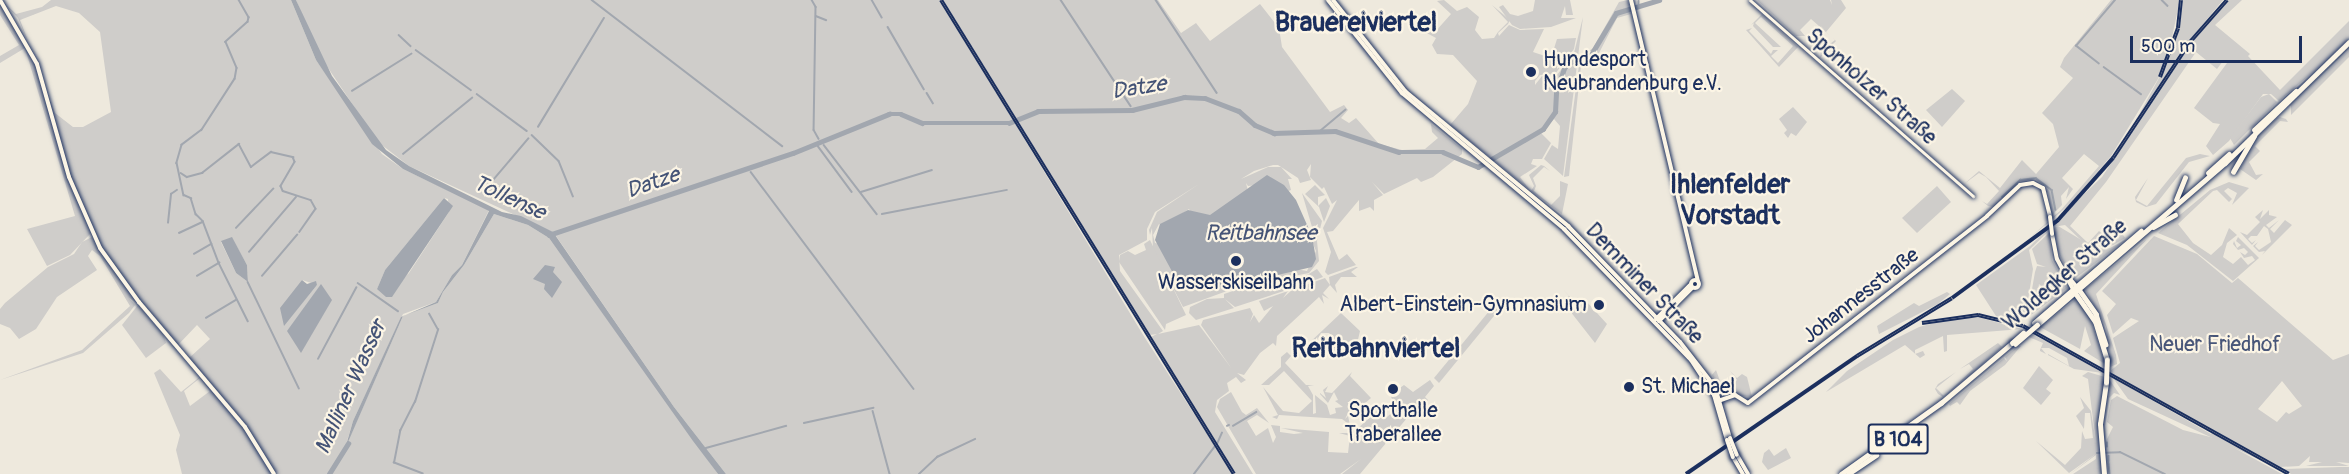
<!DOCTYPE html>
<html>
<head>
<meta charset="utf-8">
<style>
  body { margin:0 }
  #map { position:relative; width:2349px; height:474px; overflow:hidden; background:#eee9dd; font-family:Pangolin,sans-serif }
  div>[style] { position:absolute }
  .green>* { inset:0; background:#cfcdca }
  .water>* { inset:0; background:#a2a7af }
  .stream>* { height:1.5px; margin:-0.75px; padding:0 0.75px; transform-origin:0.75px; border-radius:0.75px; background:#a2a7af }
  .river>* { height:4.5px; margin:-2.25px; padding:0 2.25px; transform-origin:2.25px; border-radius:2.25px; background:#a2a7af }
  .roads { filter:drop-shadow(0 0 2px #1b2f5e) drop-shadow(0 0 2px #1b2f5e) }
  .tertiary>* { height:3px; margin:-1.5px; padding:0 1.5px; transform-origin:1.5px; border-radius:1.5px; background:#fcf5e5 }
  .secondary>* { height:4px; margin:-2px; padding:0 2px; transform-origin:2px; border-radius:2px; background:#fcf5e5 }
  .secondary>.ring { margin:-2px; padding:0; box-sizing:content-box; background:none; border:4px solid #fcf5e5; border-radius:50% }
  .primary>* { height:4.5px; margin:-2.25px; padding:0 2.25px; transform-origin:2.25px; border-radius:2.25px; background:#fcf5e5 }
  .rail>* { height:4px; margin-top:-2px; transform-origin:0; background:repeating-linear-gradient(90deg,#fcf5e5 0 4.5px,#1b2f5e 0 9px); box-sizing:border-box; border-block:2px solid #1b2f5e }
  .bridges { filter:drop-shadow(0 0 2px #1b2f5e) drop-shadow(0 0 2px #1b2f5e) }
  .secondary-bridge>* { height:4px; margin:-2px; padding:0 2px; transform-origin:2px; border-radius:2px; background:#fcf5e5 }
  .primary-bridge>* { height:4.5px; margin:-2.25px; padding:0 2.25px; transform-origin:2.25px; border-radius:2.25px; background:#fcf5e5 }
  .dots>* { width:16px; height:16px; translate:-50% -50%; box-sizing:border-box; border:3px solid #fcf5e5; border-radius:50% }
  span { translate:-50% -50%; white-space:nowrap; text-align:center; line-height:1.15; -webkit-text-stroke:4.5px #fcf5e5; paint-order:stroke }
  .shield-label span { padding:2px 4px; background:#fcf5e5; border:2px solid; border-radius:4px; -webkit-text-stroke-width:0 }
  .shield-label { font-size:20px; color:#1b2f5e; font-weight:700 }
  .poi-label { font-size:21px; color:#1b2f5e }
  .left { translate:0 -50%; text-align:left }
  .right { translate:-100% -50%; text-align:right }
  .street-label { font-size:21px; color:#1b2f5e }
  .park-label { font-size:21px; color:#485679 }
  .water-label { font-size:22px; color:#445376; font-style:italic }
  .district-label { font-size:27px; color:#1b2f5e; font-weight:700 }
  .scale { position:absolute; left:2130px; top:36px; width:172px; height:27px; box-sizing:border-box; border:3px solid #1b2f5e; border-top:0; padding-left:8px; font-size:18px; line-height:21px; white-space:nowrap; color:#1b2f5e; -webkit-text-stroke:4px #fcf5e5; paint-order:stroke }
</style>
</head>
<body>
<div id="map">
  <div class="green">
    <div style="clip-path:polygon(evenodd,1px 0,16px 14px,42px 7px,51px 0,291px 0,316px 60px,382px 154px,403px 169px,489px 210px,462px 265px,452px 275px,436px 302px,403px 314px,353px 421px,345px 448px,403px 316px,438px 303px,443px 292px,464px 265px,494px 214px,528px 225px,549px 238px,718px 474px,275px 474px,246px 426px,189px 358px,210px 339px,197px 325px,178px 345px,132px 292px,102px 247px,70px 176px,33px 53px,18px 18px,1px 0,56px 6px,79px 13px,100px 32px,111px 112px,83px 127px,73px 127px,55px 113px,20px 20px,56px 6px,1px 0,444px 198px,448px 199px,449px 212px,409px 273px,399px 282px,377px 289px,385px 270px,444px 198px,1px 0,232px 238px,247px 265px,248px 282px,236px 273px,221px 242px,232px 238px,1px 0,302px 280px,317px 285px,284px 325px,302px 280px)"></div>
    <div style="clip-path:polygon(296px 0,940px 0,1145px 338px,1233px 474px,726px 474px,674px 407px,554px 233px,409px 166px,378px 142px,320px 56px)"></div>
    <div style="clip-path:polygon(943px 0,1158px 0,1181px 33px,1196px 23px,1210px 41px,1260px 4px,1279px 28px,1282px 47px,1330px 112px,1344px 105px,1348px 110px,1341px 118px,1349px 123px,1356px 118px,1379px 144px,1402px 150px,1425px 149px,1438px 138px,1432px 132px,1431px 124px,1462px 149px,1462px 154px,1433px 177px,1421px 182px,1417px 178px,1384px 194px,1372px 182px,1383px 195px,1374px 200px,1374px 211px,1370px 207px,1359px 211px,1359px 200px,1333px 231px,1327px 232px,1339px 260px,1347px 254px,1356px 265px,1328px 275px,1325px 272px,1331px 252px,1323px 228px,1337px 200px,1332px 204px,1324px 187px,1322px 189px,1310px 177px,1311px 164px,1307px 170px,1311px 180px,1300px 183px,1298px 178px,1278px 165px,1273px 165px,1254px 171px,1241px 179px,1268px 167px,1281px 167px,1292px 179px,1288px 179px,1291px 190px,1286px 192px,1267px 184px,1248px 186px,1246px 183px,1248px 191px,1219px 220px,1191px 213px,1189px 209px,1163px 226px,1159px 224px,1153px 235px,1155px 243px,1307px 271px,1316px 251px,1307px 229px,1312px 227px,1302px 193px,1322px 221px,1317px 241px,1319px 261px,1309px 273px,1238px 287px,1183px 307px,1153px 249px,1152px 228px,1150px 235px,1149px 230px,1157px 212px,1199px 184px,1155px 212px,1147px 229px,1147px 240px,1119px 255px,1120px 271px,1163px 331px,1158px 334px,1199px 325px,1232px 369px,1201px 325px,1203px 320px,1250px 308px,1253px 314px,1250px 322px,1254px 315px,1259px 323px,1273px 306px,1264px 311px,1259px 301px,1288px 291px,1283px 298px,1292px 290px,1325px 278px,1330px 285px,1329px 277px,1356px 267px,1358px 267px,1351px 272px,1357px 277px,1341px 277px,1335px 285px,1337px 293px,1330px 285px,1323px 293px,1329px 299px,1322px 295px,1324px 304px,1319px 297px,1277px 336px,1276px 346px,1273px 343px,1260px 353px,1244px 375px,1237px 373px,1246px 380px,1241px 383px,1236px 377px,1227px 383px,1229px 391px,1217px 400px,1215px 412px,1253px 474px,1235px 474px,1151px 337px,1157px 334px,1150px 335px)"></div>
    <div style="clip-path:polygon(1444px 0,1457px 11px,1467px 7px,1479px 17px,1475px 30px,1482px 39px,1494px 38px,1498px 32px,1508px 22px,1492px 5px,1510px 20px,1508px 24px,1498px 33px,1499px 36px,1509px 25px,1520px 30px,1544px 29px,1533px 52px,1551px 58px,1557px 39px,1576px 38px,1574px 49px,1555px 74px,1540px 75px,1535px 81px,1535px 85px,1542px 76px,1550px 77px,1550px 84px,1574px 53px,1583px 17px,1563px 176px,1544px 159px,1552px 145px,1558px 149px,1560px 126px,1554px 119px,1541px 133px,1551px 143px,1542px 159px,1533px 159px,1531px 164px,1537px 166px,1520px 177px,1529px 189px,1450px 125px,1468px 104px,1477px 81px,1453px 55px,1437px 54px,1432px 45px,1436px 38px,1423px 31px,1425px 26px,1435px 32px,1451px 14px,1437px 1px)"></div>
    <div style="clip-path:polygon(1535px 0,1570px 0,1573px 15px,1566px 15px,1565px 6px,1561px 18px,1576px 18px,1551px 27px,1520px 29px,1512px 25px,1499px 7px,1503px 5px,1510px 14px,1518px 16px,1533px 11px)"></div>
    <div style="clip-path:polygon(1628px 0,1631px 14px,1617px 18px,1599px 53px,1586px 68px,1581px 66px,1569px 176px,1564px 177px,1580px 58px,1593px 48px,1619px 2px)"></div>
    <div style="clip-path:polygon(1757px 0,1830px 0,1832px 5px,1831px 0,1841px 0,1846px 8px,1826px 32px,1836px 41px,1820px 58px,1821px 51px,1835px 40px,1811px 19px,1800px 30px,1805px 36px,1796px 36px)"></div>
    <div style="clip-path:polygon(2111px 0,2180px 0,2169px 51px,2158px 79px,2111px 156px,2069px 205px,2026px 241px,2061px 210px,2099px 166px,2084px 154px,2062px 178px,2073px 189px,2066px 199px,2069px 187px,2061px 196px,2062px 205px,2052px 215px,2048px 193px,2036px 182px,2020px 183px,1994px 207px,1988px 206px,1982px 201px,1987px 204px,1999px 191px,1986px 177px,1979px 173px,1964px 184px,1979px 171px,2000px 188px,2022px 160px,2036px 174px,2059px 147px,2053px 124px,2042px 113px,2073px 78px,2060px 67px,2064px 58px)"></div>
    <div style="clip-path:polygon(2182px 0,2223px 0,2183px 48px,2129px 133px,2166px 65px,2179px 28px)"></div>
    <div style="clip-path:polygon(2228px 0,2242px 0,2215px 25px,2250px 54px,2304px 0,2248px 56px,2280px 90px,2349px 21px,2349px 40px,2300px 88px,2282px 100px,2303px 82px,2313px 72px,2279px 101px,2271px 94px,2263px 94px,2229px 141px,2213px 155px,2206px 146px,2220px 124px,2213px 123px,2194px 108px,2227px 63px,2223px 61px,2217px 69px,2196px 52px,2106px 182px,2070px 226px,2088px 243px,2099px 231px,2110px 241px,2122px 232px,2125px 238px,2113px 245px,2098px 247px,2083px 242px,2065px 225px,2053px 227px,2029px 250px,2033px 269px,2025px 319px,2002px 317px,2029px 324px,1996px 316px,1976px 285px,2030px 246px,2102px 177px,2192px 42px)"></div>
    <div style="clip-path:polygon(0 2px,35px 65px,68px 177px,91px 233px,70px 255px,47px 266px,27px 229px,75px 216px,25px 48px,0 63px,0 56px,19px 45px,0 15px)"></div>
    <div style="clip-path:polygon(1762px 14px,1798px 47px,1779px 67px,1746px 30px,1752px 28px,1749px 31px,1771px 54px,1773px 50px,1778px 50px,1771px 56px,1778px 63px,1793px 46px,1761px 17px,1755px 23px,1781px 47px,1773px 47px,1753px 26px,1754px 23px,1751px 25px)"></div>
    <div style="clip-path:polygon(2349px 44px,2349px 49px,2300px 98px,2349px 50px,2349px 57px,2291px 115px,2291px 106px,2287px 105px)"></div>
    <div style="clip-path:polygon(1952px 89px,1965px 101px,1942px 127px,1926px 110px)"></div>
    <div style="clip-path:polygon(2269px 94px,2277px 102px,2234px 145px,2230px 138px,2261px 97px)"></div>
    <div style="clip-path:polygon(1793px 107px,1807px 122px,1796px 136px,1791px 133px,1788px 138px,1784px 133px,1787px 130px,1779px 119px)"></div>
    <div style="clip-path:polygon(2277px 118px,2280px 117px,2286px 119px,2288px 122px,2280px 121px,2255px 146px,2260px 151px,2249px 162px,2256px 175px,2263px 174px,2256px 180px,2240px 169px,2255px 139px)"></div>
    <div style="clip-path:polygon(2200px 154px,2210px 156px,2189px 162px,2156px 204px,2146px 207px,2136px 202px,2135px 197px,2148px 178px,2136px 200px,2147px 206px,2186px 158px)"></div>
    <div style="clip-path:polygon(1541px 165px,1544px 166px,1550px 171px,1544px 167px,1533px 178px,1536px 186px,1534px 191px,1551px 205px,1560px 196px,1560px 181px,1568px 184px,1562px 214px,1531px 191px,1534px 186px,1529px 175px)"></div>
    <div style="clip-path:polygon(2229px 182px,2249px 188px,2232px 205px,2237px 193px,2228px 188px,2224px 191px,2232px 199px,2229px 202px,2217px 190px,2213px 191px,2178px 224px,2193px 243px,2211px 255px,2222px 245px,2229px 228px,2237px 235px,2227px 243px,2223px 257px,2233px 264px,2241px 257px,2248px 265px,2255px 260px,2252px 256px,2244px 258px,2240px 252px,2245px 255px,2248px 252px,2244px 248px,2238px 250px,2233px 244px,2234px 241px,2237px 248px,2241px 245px,2236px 241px,2238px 237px,2259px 258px,2233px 281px,2187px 245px,2158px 233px,2210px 190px)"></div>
    <div style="clip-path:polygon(1315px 185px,1325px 195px,1318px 197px,1318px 206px,1326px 198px,1330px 206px,1324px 222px,1319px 207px,1305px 194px)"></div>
    <div style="clip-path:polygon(1937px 186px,1951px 202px,1917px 233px,1902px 218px)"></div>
    <div style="clip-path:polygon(2263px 210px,2260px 219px,2269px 210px,2269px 215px,2277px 217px,2266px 225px,2269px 228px,2279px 220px,2270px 229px,2274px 233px,2285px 220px,2292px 225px,2262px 255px,2265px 251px,2259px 252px,2253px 246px,2258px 242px,2255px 246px,2259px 250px,2271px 242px,2268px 229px,2264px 226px,2257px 236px,2251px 236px,2248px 239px,2252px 243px,2256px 240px,2252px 245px,2240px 232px,2247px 235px,2260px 222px,2255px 217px)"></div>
    <div style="clip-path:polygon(2058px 226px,2095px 248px,2110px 248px,2127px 239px,2073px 280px,2056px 248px,2053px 228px)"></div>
    <div style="clip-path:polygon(2049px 233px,2052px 260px,2067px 288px,2027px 318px,2035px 272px,2037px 266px,2046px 267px,2037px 264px,2032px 249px)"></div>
    <div style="clip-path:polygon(evenodd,2154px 236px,2197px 254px,2232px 283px,2238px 278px,2333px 360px,2349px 354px,2349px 463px,2336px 462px,2349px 466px,2306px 466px,2322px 462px,2309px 462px,2310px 456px,2299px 466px,2279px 467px,2109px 372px,2120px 363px,2113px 338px,2139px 321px,2131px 318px,2113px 334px,2107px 315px,2116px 304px,2102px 291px,2154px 236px,2282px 381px,2302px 406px,2289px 414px,2286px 412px,2277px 422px,2258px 409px,2282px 381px)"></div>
    <div style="clip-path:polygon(92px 237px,137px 303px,129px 298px,135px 305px,129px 313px,83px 353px,0 380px,82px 350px,130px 306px,100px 256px,92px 250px,88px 256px,97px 270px,57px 297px,36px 329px,19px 339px,10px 328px,0 324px,0 309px,5px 303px,48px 267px,74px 254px,82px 242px)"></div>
    <div style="clip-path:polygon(2147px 239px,2096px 294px,2116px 355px,2117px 364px,2110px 367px,2106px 327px,2085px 289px)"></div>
    <div style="clip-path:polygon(1150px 240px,1186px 315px,1166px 324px,1165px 330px,1119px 262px,1120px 255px,1128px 251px,1135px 255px,1146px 250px,1144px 244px)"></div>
    <div style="clip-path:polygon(1317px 269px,1323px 277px,1290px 289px,1235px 307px,1225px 299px,1234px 308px,1196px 320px,1189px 313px,1190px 307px,1207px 299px,1224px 298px,1224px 294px,1239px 289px,1302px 278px)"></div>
    <div style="clip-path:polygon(1562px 288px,1571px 298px,1564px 302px,1569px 308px,1587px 302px,1607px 324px,1595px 343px,1563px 302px,1569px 296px)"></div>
    <div style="clip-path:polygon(1947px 292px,1950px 294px,1938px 304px,1879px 334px,1877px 326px,1914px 303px,1919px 306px)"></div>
    <div style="clip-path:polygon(2076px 299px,2088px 311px,2105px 364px,2084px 351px,2091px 345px,2085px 326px,2080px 349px,2040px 327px)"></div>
    <div style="clip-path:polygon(1495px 304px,1503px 305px,1439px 383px,1434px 378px)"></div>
    <div style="clip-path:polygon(138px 305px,163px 334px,166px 343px,146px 358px,122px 325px)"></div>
    <div style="clip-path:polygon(1341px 313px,1360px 331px,1357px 344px,1347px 348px,1339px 358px,1338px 349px,1333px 351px,1328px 343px,1333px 337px,1329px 333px,1321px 333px,1316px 342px,1307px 345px)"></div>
    <div style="clip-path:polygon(1954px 318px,1981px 318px,2022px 329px,1947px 335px,1947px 351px,1944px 352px,1943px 336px,1915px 350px,1915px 354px,1923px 351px,1925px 355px,1920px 358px,1905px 345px,1826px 392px,1847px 371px,1893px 340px,1919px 327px)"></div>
    <div style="clip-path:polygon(2032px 334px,2057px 347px,2103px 373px,2074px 369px,2048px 355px,2048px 354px,2069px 366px,2067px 358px,2049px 348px,2041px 348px,2046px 354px,2040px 351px,2040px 350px,2043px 343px,2029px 337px)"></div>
    <div style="clip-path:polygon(1998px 343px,2002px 347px,1961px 383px,1943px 397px,1938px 394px,1935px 389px,1938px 384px,1956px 372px,1936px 388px,1944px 396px,1973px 369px,1969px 364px,1960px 369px)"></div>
    <div style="clip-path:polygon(2018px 346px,2021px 346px,2005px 365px,1970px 391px,1960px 405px,1957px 402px,1950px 406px,1955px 417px,1949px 404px,2004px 358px,2007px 361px,2005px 357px)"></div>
    <div style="clip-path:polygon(1287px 352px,1291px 356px,1285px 363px,1306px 385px,1314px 385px,1308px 386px,1313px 395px,1313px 414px,1316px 413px,1315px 395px,1327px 405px,1330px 415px,1336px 413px,1335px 408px,1343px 407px,1335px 401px,1338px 400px,1334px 392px,1328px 403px,1320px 394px,1320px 393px,1326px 398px,1323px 390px,1328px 386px,1325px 392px,1332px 393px,1352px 372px,1350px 376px,1371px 398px,1351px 415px,1348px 413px,1345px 419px,1348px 416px,1350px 425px,1342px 419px,1279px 415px,1277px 419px,1272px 417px,1278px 415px,1263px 387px,1283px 411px,1299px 413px,1312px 401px,1284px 371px,1269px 385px,1261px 385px,1281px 367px,1281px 357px)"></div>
    <div style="clip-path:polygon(2039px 366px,2053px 380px,2046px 389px,2051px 393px,2041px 405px,2023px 388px)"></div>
    <div style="clip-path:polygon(evenodd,160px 369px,181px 392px,201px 376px,244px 427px,273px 474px,182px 474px,176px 450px,180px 435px,154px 373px,160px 369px,200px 378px,210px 391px,190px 406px,184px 391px,200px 378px)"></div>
    <div style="clip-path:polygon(1716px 370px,1724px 392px,1737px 380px,1730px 371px,1737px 378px,1742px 374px,1747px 377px,1752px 397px,1722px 394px,1712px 375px)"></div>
    <div style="clip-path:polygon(2088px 372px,2105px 377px,2098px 424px,2102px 474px,2073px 474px,2096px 459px,2096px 455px,2070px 474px,2097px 453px,2069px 473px,2036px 441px,2065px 465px,2081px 448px,2082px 431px,2085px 439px,2093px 438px,2090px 413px,2085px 413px,2084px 429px,2076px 416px,2084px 408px,2080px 397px,2091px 411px,2096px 444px,2088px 379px,2082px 376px)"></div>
    <div style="clip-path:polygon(2113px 378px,2211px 434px,2212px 432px,2271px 465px,2128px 399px)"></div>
    <div style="clip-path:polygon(2109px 379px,2120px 395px,2114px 393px,2109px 398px,2105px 426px,2106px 441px,2113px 427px,2107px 422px,2111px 400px,2117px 396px,2183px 430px,2218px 439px,2282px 474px,2109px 474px,2101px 424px)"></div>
    <div style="clip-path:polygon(1430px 380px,1434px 386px,1425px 397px,1428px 400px,1426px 403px,1423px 399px,1360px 474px,1342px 474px,1361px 459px,1340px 474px,1256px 474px,1217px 407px,1220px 399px,1231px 392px,1242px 412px,1246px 415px,1257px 408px,1269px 423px,1257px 415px,1247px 421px,1256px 436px,1268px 428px,1273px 443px,1276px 437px,1271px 425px,1280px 426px,1280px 432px,1294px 434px,1303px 433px,1281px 428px,1329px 432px,1328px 452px,1348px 453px,1350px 436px,1339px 433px,1351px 433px,1349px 431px,1356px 430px,1378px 410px,1387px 417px,1397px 408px,1390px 395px,1404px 385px,1413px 392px)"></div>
    <div style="clip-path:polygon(1786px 448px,1791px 458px,1768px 470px,1762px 462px,1764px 453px,1769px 449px,1774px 456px)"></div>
    <div style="clip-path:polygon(2340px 467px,2349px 467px,2349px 474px,2291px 474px,2283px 469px)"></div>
  </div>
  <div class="water">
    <div style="clip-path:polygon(291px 0,296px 0,332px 76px,386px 150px,409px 166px,502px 212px,521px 216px,553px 232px,674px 407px,726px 474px,718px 474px,693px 441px,549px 238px,528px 225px,494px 214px,464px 265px,443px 292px,438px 303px,403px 316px,345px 449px,353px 421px,401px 317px,436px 302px,452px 275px,462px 265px,489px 211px,403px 169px,372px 144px,316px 60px)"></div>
    <div style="clip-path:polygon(1267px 175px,1284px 185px,1296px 200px,1312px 236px,1316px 259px,1312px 267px,1225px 287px,1181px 288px,1155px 240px,1160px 224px,1188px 210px,1210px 215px)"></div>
    <div style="clip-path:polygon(444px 198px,453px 206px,392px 297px,386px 297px,377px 289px,385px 270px)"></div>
    <div style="clip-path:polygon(232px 237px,247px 265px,248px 282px,236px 273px,221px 241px)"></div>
    <div style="clip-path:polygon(545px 265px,555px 267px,553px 272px,562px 282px,552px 298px,544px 289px,545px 284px,533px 279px)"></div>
    <div style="clip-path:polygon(302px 280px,307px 284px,316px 281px,317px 285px,284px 326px,280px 308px)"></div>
    <div style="clip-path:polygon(321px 284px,332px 300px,301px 353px,287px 331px)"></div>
  </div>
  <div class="stream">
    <div style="left:239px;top:0;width:20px;rotate:60deg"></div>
    <div style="left:249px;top:17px;width:5px;rotate:101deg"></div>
    <div style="left:248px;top:22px;width:30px;rotate:138deg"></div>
    <div style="left:226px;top:42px;width:28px;rotate:67deg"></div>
    <div style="left:237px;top:68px;width:11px;rotate:100deg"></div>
    <div style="left:235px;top:79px;width:61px;rotate:122.9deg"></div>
    <div style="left:202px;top:130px;width:25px;rotate:143deg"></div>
    <div style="left:182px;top:145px;width:19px;rotate:106deg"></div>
    <div style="left:177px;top:163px;width:33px;rotate:78deg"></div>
    <div style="left:184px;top:195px;width:8px;rotate:23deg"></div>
    <div style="left:191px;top:198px;width:17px;rotate:73deg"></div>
    <div style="left:196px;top:214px;width:10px;rotate:45deg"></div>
    <div style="left:203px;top:221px;width:45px;rotate:69.1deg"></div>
    <div style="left:219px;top:263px;width:65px;rotate:63.4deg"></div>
    <div style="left:592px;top:0;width:240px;rotate:37.5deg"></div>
    <div style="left:812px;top:0;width:8px;rotate:60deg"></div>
    <div style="left:816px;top:7px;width:123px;rotate:90.9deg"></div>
    <div style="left:814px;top:130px;width:10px;rotate:61deg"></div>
    <div style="left:872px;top:0;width:20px;rotate:60deg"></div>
    <div style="left:1061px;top:0;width:127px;rotate:56.6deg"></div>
    <div style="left:1156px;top:0;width:111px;rotate:56.7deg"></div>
    <div style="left:2162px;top:0;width:8px;rotate:45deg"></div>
    <div style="left:1639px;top:1px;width:3px;rotate:90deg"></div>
    <div style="left:816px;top:16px;width:11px;rotate:22deg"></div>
    <div style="left:888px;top:27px;width:72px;rotate:59.9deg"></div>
    <div style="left:399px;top:35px;width:16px;rotate:43deg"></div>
    <div style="left:416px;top:50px;width:68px;rotate:36deg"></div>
    <div style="left:2099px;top:64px;width:29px;rotate:-142deg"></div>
    <div style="left:2076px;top:46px;width:60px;rotate:-49.7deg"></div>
    <div style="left:2104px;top:67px;width:46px;rotate:36.1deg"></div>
    <div style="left:352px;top:91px;width:70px;rotate:-32.1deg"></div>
    <div style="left:927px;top:93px;width:12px;rotate:59deg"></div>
    <div style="left:477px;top:94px;width:62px;rotate:36.5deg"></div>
    <div style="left:538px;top:127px;width:127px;rotate:-58.8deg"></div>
    <div style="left:1320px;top:131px;width:33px;rotate:-40deg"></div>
    <div style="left:532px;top:135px;width:37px;rotate:44deg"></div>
    <div style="left:559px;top:161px;width:38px;rotate:68deg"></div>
    <div style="left:824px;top:145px;width:87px;rotate:52.5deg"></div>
    <div style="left:818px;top:146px;width:57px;rotate:53.5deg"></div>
    <div style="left:403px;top:154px;width:89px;rotate:-39.1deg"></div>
    <div style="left:751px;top:172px;width:271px;rotate:53.1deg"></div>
    <div style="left:181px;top:173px;width:7px;rotate:34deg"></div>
    <div style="left:187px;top:177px;width:16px;rotate:-15deg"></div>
    <div style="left:202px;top:173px;width:47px;rotate:-38.1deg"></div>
    <div style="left:239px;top:144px;width:26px;rotate:62deg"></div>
    <div style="left:251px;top:167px;width:25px;rotate:-37deg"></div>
    <div style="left:271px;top:152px;width:23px;rotate:13deg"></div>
    <div style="left:293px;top:157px;width:5px;rotate:68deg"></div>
    <div style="left:295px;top:162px;width:28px;rotate:120deg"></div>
    <div style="left:281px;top:186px;width:5px;rotate:68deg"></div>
    <div style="left:283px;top:191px;width:29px;rotate:18deg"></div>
    <div style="left:311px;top:200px;width:10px;rotate:61deg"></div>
    <div style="left:316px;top:209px;width:28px;rotate:125deg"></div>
    <div style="left:483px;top:192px;width:70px;rotate:-49.7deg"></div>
    <div style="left:861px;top:192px;width:74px;rotate:-17.2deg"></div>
    <div style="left:2002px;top:197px;width:25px;rotate:-43deg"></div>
    <div style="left:2020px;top:180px;width:16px;rotate:-7deg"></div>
    <div style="left:2036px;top:178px;width:20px;rotate:37deg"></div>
    <div style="left:2052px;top:190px;width:20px;rotate:79deg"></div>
    <div style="left:882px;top:214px;width:127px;rotate:-10.9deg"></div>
    <div style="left:168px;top:223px;width:29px;rotate:-84deg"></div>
    <div style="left:171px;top:194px;width:7px;rotate:-34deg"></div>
    <div style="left:236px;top:228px;width:54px;rotate:-46.5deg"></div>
    <div style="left:179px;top:233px;width:26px;rotate:-25deg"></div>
    <div style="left:249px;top:252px;width:72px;rotate:-49.5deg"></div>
    <div style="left:194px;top:254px;width:20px;rotate:-30deg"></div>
    <div style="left:197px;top:276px;width:26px;rotate:-31deg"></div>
    <div style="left:262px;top:276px;width:54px;rotate:-49.5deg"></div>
    <div style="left:248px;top:282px;width:118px;rotate:64.3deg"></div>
    <div style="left:358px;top:283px;width:49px;rotate:35deg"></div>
    <div style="left:206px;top:318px;width:35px;rotate:-31deg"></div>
    <div style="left:318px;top:359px;width:81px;rotate:-61.8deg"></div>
    <div style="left:873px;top:411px;width:65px;rotate:74.9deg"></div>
    <div style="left:804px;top:423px;width:71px;rotate:-12.3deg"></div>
    <div style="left:1227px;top:426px;width:2px;rotate:-27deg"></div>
    <div style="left:1233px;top:426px;width:27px;rotate:-31deg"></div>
    <div style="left:1217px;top:444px;width:12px;rotate:-66deg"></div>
    <div style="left:2107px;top:447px;width:4px;rotate:-90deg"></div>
    <div style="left:706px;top:448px;width:83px;rotate:-15.4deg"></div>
    <div style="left:2097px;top:453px;width:23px;rotate:-2deg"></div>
    <div style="left:2120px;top:452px;width:50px;rotate:26.1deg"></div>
    <div style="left:2109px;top:456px;width:5px;rotate:90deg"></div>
    <div style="left:2109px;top:463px;width:11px;rotate:85deg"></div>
    <div style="left:423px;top:474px;width:31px;rotate:-159deg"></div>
    <div style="left:394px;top:463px;width:33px;rotate:-79deg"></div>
    <div style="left:400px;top:431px;width:33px;rotate:-63deg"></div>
    <div style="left:415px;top:402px;width:76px;rotate:-72.3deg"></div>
    <div style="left:438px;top:330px;width:18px;rotate:-119deg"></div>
    <div style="left:919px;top:474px;width:25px;rotate:-43deg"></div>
    <div style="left:937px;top:457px;width:42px;rotate:-25.3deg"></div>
    <div style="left:1194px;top:474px;width:35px;rotate:-53deg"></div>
  </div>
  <div class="river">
    <div style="left:549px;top:235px;width:257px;rotate:-18.6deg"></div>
    <div style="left:793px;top:153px;width:104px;rotate:-22.1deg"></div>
    <div style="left:889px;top:114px;width:12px"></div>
    <div style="left:901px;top:114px;width:23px;rotate:23deg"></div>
    <div style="left:922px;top:123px;width:87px"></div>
    <div style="left:1009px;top:123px;width:31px;rotate:-22deg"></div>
    <div style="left:1038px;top:111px;width:94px;rotate:-0.6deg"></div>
    <div style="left:1132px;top:110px;width:54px;rotate:-14deg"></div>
    <div style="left:1184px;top:97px;width:21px;rotate:3deg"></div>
    <div style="left:1205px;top:98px;width:36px;rotate:21deg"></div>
    <div style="left:1239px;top:111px;width:21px;rotate:41deg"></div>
    <div style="left:1255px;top:125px;width:21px;rotate:23deg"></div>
    <div style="left:1274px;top:133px;width:61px;rotate:-1.9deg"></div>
    <div style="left:1335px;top:131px;width:67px;rotate:18.2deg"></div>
    <div style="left:1399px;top:152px;width:44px"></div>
    <div style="left:1443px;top:152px;width:38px;rotate:23deg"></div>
    <div style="left:1478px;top:167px;width:75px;rotate:-30.3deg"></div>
    <div style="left:1543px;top:129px;width:21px;rotate:-55deg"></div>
    <div style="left:1555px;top:112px;width:19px;rotate:-87deg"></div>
    <div style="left:1556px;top:93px;width:26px;rotate:-72deg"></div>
    <div style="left:1564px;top:68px;width:8px;rotate:-45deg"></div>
    <div style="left:1570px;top:62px;width:19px;rotate:-12deg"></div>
    <div style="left:1589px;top:58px;width:52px;rotate:-59deg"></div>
    <div style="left:1616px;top:13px;width:45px;rotate:-16.8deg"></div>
    <div style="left:329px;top:474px;width:36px;rotate:-58deg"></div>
  </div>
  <div class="roads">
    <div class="tertiary">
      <div style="left:1750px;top:0;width:297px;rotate:41.3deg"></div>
    </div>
    <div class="secondary">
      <div style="left:0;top:0;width:74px;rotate:60deg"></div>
      <div style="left:37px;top:64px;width:117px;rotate:74.2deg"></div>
      <div style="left:69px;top:177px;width:77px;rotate:66.4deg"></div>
      <div style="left:100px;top:248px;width:67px;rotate:54.2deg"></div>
      <div style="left:139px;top:302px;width:164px;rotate:49.7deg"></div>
      <div style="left:245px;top:427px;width:55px;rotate:58.3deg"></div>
      <div style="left:1328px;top:0;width:119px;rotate:51.5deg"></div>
      <div style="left:1402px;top:93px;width:212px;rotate:40deg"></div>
      <div style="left:1564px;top:229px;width:182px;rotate:45.9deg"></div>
      <div style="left:1691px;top:360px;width:42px;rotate:56.7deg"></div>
      <div style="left:1714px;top:395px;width:47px;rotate:73.9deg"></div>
      <div style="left:1333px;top:0;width:116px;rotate:51.6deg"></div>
      <div style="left:1405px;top:91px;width:212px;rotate:39.6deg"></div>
      <div style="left:1568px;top:226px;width:161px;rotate:46deg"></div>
      <div style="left:1680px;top:342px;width:57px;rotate:52.1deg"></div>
      <div style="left:1715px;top:387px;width:53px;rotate:73.6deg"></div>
      <div style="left:1631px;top:0;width:289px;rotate:76.6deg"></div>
      <div style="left:2052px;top:234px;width:25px;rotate:79deg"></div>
      <div style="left:2057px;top:259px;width:34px;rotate:62deg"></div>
      <div style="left:2065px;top:273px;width:17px;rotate:50deg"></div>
      <div class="ring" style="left:1691px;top:280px;width:4px;height:4px"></div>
      <div style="left:1656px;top:319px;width:49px;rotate:-45deg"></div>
      <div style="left:1659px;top:321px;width:47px;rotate:-45deg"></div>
      <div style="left:1718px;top:401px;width:18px;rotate:-19deg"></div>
      <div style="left:1735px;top:395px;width:15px;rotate:32deg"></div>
      <div style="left:1748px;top:403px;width:303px;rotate:-38deg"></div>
      <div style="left:1987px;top:216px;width:45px;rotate:-43.2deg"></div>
      <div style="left:2020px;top:185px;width:13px;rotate:-9deg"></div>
      <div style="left:2033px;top:183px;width:11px;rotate:27deg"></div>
      <div style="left:2043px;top:188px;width:30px;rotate:76deg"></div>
      <div style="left:1737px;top:455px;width:22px;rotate:60deg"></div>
      <div style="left:1733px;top:457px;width:20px;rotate:60deg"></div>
    </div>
    <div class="primary">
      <div style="left:2254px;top:130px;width:57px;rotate:-42.9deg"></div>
      <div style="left:2233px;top:172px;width:42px;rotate:-59.7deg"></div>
      <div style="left:2208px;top:173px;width:28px;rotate:-42deg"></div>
      <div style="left:2176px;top:200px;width:24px;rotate:-68deg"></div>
      <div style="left:2153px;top:227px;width:25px;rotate:-29deg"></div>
      <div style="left:2078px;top:288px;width:32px;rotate:55deg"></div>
      <div style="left:2096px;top:314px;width:32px;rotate:72deg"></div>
      <div style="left:2074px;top:291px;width:39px;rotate:55deg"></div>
      <div style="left:2096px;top:323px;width:39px;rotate:73deg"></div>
      <div style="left:2034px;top:323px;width:141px;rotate:-40.7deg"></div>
      <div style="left:2037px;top:325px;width:248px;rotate:-40.8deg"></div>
      <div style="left:2225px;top:163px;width:173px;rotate:-44.3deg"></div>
      <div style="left:1841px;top:474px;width:123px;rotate:-35.4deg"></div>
      <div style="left:1941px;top:403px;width:93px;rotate:-40.2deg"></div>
      <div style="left:1848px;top:474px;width:34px;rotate:-34deg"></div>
      <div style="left:2104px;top:474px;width:50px;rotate:-94.6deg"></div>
      <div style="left:2100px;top:424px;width:41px;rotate:-81.7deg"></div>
    </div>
  </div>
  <div class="rail">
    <div style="left:941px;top:0;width:557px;rotate:58.28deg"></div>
    <div style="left:2160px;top:77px;width:52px;rotate:-69.8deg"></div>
    <div style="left:2178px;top:28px;width:28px;rotate:-84deg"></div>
    <div style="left:1922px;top:323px;width:57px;rotate:-8.1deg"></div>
    <div style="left:1978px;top:315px;width:46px;rotate:13.7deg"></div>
    <div style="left:2023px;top:326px;width:304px;rotate:29.1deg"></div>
    <div style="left:1686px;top:474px;width:208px;rotate:-34.6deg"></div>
    <div style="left:1857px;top:356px;width:111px;rotate:-31.4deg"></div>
    <div style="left:1952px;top:298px;width:132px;rotate:-36.3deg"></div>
    <div style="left:2058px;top:220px;width:83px;rotate:-48.4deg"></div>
    <div style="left:2113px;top:158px;width:139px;rotate:-56.4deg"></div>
    <div style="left:2190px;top:42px;width:56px;rotate:-48.6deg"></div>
  </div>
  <div class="bridges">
    <div class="secondary-bridge">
      <div style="left:2050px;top:217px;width:17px;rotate:83deg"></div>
      <div style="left:1730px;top:438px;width:18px;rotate:68deg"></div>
      <div style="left:1727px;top:440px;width:18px;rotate:71deg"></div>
    </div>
    <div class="primary-bridge">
      <div style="left:2012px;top:343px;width:15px;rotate:-42deg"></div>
      <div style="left:2015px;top:344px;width:29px;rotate:-41deg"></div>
      <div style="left:2106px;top:383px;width:23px;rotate:-88deg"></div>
    </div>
  </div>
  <div class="dots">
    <div style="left:1531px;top:72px;background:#1b2f5e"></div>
    <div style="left:1236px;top:261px;background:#1b2f5e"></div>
    <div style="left:1599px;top:305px;background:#1b2f5e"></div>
    <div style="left:1629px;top:387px;background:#1b2f5e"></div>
    <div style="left:1393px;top:389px;background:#1b2f5e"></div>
  </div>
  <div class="shield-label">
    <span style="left:1898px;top:439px">B 104</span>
  </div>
  <div class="poi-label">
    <span class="left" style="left:1543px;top:72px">Hundesport<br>Neubrandenburg e.V.</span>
    <span style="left:1236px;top:283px">Wasserskiseilbahn</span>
    <span class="right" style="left:1587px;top:305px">Albert-Einstein-Gymnasium</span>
    <span class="left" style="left:1641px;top:387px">St. Michael</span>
    <span style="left:1393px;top:423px">Sporthalle<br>Traberallee</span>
  </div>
  <div class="street-label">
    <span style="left:1871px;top:87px;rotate:41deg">Sponholzer Straße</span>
    <span style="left:2065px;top:275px;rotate:-41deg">Woldegker Straße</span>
    <span style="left:1644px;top:284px;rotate:46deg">Demminer Straße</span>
    <span style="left:1861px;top:296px;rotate:-38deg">Johannesstraße</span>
  </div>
  <div class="park-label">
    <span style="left:2215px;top:345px">Neuer Friedhof</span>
  </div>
  <div class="water-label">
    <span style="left:1139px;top:88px;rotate:-9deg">Datze</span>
    <span style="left:653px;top:183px;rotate:-19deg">Datze</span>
    <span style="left:509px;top:198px;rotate:25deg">Tollense</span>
    <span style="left:1261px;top:234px">Reitbahnsee</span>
    <span style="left:351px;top:387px;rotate:-66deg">Malliner Wasser</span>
  </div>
  <div class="district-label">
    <span style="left:1356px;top:23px">Brauereiviertel</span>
    <span style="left:1730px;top:200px">Ihlenfelder<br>Vorstadt</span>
    <span style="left:1376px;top:349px">Reitbahnviertel</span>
  </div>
  <div class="scale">500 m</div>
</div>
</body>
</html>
